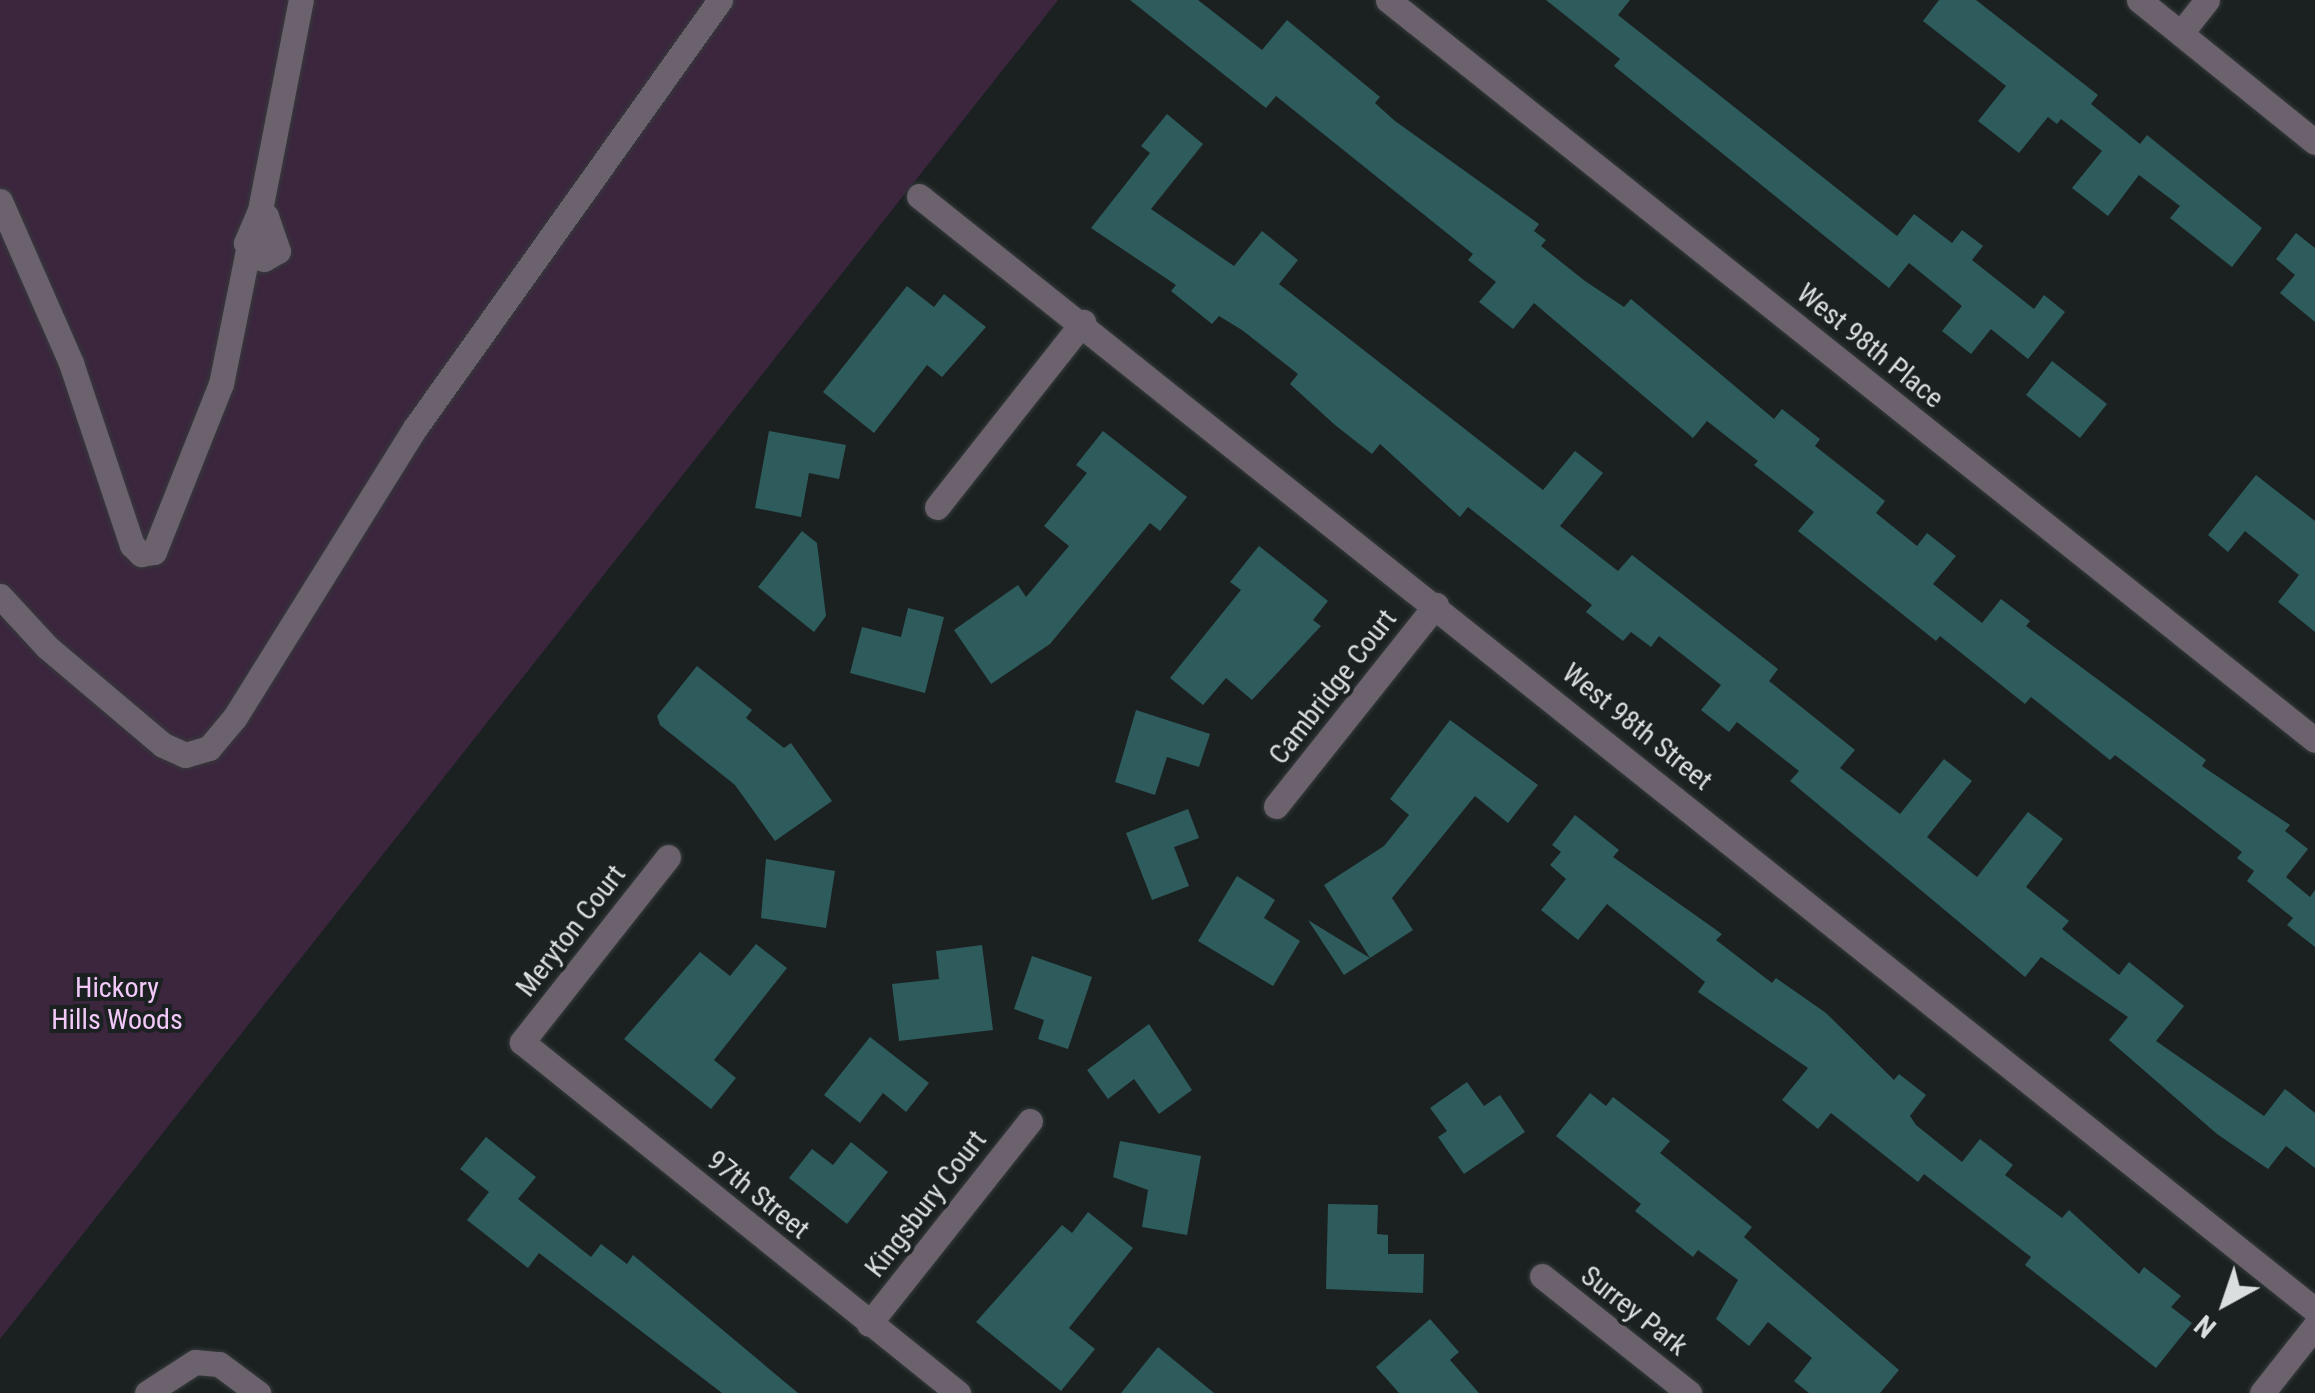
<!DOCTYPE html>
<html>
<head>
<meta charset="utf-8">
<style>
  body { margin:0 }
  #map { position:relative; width:2315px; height:1393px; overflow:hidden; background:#1b2121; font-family:"Roboto Condensed",sans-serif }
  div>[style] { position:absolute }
  .green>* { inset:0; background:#3b263e }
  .building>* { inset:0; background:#2e5b5c }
  .roads { filter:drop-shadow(0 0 2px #363b3b) drop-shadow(0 0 2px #363b3b) }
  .minor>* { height:25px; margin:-12.5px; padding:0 12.5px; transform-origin:12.5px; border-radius:12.5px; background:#6c626e }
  span { translate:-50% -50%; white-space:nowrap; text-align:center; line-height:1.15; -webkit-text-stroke:8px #1b2121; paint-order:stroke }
  .street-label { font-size:28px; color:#dadede }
  .park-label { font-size:28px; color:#f3c9f9 }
  .north { position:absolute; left:2175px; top:1253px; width:100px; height:100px; -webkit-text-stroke:8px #1b2121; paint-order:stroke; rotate:220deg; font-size:28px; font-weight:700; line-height:40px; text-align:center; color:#dadede }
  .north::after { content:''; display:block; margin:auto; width:35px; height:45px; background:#dadede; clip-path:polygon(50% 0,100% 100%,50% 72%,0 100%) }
</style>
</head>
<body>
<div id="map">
  <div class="green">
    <div style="clip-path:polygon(0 0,1058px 0,0 1339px)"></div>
  </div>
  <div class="building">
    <div style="clip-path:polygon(1130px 0,1198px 0,1262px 50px,1287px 20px,1380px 97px,1375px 103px,1395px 121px,1539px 224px,1534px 231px,1546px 240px,1541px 246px,1585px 281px,1624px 307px,1631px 299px,1774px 419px,1782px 409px,1820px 439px,1815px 446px,1885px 501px,1876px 513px,1917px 546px,1927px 533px,1956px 556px,1933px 584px,1982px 623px,2001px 599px,2030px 621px,2026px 626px,2206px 760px,2202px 766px,2290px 825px,2285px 831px,2308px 849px,2286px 877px,2310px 897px,2315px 890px,2315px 947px,2287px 925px,2293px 918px,2247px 881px,2254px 871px,2237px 858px,2242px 852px,2115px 755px,2110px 760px,2031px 697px,2025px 704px,1940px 636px,1936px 641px,1798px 531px,1814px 512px,1754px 465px,1758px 461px,1707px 421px,1693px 438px,1534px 303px,1513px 329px,1479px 302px,1496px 282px,1468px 260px,1473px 254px,1276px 96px,1266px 108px)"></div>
    <div style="clip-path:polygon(1546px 0,1630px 0,1618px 15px,1897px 236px,1914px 214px,1952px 243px,1962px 230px,1983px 246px,1972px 260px,2034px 309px,2044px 295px,2065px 312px,2028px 359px,1991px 329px,1971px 354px,1942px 331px,1962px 306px,1909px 263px,1889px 288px,1614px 66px,1620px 59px)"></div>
    <div style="clip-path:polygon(1939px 0,1976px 0,2098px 95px,2091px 104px,2140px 144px,2147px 135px,2262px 228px,2232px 267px,2170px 218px,2180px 206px,2139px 175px,2108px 216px,2072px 188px,2102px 151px,2061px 119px,2057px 124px,2048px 117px,2019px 153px,1978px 121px,2006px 86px,1923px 21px)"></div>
    <div style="clip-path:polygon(1167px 114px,1203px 144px,1151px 209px,1234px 266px,1262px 231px,1298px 260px,1279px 284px,1543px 490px,1575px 451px,1603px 473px,1560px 526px,1618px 571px,1632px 555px,1778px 669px,1769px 681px,1855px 750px,1840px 768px,1900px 814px,1944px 759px,1972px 781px,1927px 837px,1977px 877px,2028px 812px,2063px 839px,2026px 887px,2069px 921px,2062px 929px,2119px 975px,2129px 962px,2184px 1006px,2156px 1041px,2264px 1116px,2285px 1089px,2315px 1113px,2315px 1168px,2286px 1146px,2268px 1169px,2217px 1134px,2109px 1040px,2128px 1017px,2041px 957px,2025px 977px,1790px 781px,1799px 771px,1737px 722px,1729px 732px,1701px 710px,1721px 685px,1659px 636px,1651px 647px,1631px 632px,1623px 641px,1586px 612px,1592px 605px,1468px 507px,1460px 517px,1380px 444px,1372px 454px,1335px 425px,1290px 384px,1298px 374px,1242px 330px,1219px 316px,1212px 324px,1171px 291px,1176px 285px,1091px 228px,1150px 153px,1141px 146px)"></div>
    <div style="clip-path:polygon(2296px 233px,2315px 248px,2315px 322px,2280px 293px,2295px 275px,2276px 259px)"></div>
    <div style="clip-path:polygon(907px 286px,934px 307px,944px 294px,986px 327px,942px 377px,927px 365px,874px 433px,823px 392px)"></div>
    <div style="clip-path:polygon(2052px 361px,2107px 404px,2080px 438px,2026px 395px)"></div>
    <div style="clip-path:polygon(769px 431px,846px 445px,839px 479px,809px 473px,801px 517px,755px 508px)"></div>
    <div style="clip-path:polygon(1103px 431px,1187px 497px,1160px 531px,1150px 523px,1050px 644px,991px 684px,954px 630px,1018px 585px,1026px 597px,1069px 546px,1044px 526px,1087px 473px,1076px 465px)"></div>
    <div style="clip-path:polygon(2256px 475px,2315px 521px,2315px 632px,2278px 602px,2299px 575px,2245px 531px,2228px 552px,2208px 535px)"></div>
    <div style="clip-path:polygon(802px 531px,817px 543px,826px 616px,814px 632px,758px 587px)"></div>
    <div style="clip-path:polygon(1259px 546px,1328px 601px,1313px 620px,1321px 626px,1252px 700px,1226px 678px,1203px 705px,1170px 678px,1241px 590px,1230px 582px)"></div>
    <div style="clip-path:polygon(908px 608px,944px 617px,925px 693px,850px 673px,862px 627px,901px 637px)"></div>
    <div style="clip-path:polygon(697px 666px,752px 710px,746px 718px,784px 748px,791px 743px,832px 801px,775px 841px,735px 785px,660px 725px,657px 716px)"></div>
    <div style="clip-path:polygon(1136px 710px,1210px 734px,1199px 767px,1167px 757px,1155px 795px,1115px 782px)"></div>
    <div style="clip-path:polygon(1450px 720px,1538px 785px,1508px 823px,1475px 796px,1392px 898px,1413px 930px,1370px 958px,1324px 885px,1384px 846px,1409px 815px,1390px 799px)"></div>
    <div style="clip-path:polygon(1188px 809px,1199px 838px,1174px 847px,1189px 886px,1152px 900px,1126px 833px)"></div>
    <div style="clip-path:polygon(1575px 815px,1619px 850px,1613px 857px,1722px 934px,1716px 940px,1772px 983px,1776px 978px,1826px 1013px,1894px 1080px,1899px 1074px,1926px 1095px,1910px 1116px,1916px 1125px,1962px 1162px,1980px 1139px,2013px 1165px,2005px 1175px,2062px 1218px,2069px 1210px,2139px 1274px,2144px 1267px,2181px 1296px,2171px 1307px,2192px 1323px,2156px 1368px,2025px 1265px,2031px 1257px,1924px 1174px,1918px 1182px,1831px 1113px,1818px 1129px,1782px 1100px,1808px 1068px,1698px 992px,1705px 982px,1607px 904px,1578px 940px,1541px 910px,1566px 879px,1550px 865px,1561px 852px,1552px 845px)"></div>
    <div style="clip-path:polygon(766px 859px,835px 871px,826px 928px,761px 918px)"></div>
    <div style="clip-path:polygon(1237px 876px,1275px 900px,1264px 918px,1300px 941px,1273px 986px,1198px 941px)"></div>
    <div style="clip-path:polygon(1308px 920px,1370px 958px,1344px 975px)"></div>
    <div style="clip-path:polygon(756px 944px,787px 968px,714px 1060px,736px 1078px,711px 1109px,624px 1039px,700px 952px,730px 976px)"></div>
    <div style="clip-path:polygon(982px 945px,993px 1030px,899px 1041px,892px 984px,939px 979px,936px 951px)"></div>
    <div style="clip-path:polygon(1032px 956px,1092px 977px,1068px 1049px,1038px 1039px,1044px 1020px,1014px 1009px)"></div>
    <div style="clip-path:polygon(1149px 1024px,1192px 1090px,1159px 1114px,1134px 1079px,1108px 1099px,1087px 1070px)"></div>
    <div style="clip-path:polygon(870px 1037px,929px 1083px,906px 1112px,883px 1093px,860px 1123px,824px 1095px)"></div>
    <div style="clip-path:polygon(1467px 1082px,1484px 1106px,1500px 1095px,1525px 1132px,1464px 1174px,1438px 1137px,1447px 1131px,1430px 1108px)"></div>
    <div style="clip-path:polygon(1590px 1093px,1606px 1106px,1613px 1097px,1670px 1141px,1660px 1153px,1752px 1227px,1744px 1237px,1899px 1370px,1880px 1393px,1809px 1393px,1794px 1381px,1812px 1358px,1768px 1322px,1749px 1346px,1716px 1319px,1738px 1280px,1698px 1250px,1693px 1257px,1635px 1211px,1641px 1204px,1556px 1136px)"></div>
    <div style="clip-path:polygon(486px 1137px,536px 1177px,518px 1199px,591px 1257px,601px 1244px,627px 1264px,633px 1255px,798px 1393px,722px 1393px,539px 1253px,528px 1268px,467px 1220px,489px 1192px,460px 1169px)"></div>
    <div style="clip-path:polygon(1120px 1141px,1201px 1156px,1187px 1235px,1142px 1227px,1148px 1190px,1113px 1177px)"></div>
    <div style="clip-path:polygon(851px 1142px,888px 1172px,847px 1224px,789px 1178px,812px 1149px,833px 1165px)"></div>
    <div style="clip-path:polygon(1328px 1204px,1378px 1205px,1377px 1234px,1388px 1235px,1388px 1254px,1424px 1254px,1423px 1293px,1326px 1289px)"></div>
    <div style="clip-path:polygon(1088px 1212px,1133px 1248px,1069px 1328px,1095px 1349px,1061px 1391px,976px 1322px,1062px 1225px,1072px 1233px)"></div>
    <div style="clip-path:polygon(1430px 1319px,1459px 1352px,1450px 1360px,1479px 1393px,1399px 1393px,1376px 1367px)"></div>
    <div style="clip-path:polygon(1158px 1347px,1214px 1393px,1121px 1393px)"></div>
  </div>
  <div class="roads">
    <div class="minor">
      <div style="left:1388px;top:0;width:1186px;rotate:38.6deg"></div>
      <div style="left:2139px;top:0;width:226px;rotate:38.9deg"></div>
      <div style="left:2181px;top:33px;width:42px;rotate:-51.8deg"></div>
      <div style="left:919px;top:196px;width:1786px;rotate:38.59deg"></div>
      <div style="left:0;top:201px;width:177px;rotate:66.3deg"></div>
      <div style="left:71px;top:363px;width:192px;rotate:71.5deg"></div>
      <div style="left:132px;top:545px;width:13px;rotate:45deg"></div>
      <div style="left:141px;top:554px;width:13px;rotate:-9deg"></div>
      <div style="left:154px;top:552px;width:181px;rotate:-68.3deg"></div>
      <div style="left:221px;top:384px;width:132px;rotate:-78.6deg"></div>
      <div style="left:247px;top:255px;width:17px;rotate:13deg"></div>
      <div style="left:264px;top:259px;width:16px;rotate:-30deg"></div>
      <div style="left:278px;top:251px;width:37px;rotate:-109deg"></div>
      <div style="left:266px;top:216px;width:30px;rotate:81deg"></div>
      <div style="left:271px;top:246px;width:7px;rotate:164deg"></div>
      <div style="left:264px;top:248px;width:14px;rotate:-102deg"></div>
      <div style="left:261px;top:234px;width:12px;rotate:125deg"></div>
      <div style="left:254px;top:244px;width:8px;rotate:-173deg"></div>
      <div style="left:246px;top:243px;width:36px;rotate:-67deg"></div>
      <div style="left:260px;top:210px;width:214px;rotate:-79deg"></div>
      <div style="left:937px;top:507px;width:236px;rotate:-51.7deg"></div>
      <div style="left:0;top:596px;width:69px;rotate:47.3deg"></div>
      <div style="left:47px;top:647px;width:152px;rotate:40.2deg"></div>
      <div style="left:163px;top:745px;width:24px;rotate:24deg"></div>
      <div style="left:185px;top:755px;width:25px;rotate:-16deg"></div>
      <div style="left:209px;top:748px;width:40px;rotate:-50deg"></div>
      <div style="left:235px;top:717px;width:340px;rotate:-58.1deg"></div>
      <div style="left:415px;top:428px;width:526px;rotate:-54.53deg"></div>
      <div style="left:1276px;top:806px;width:257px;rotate:-51.5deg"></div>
      <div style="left:668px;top:857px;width:236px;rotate:128.3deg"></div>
      <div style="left:522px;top:1042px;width:560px;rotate:38.84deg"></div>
      <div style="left:1542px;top:1276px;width:188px;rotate:38.5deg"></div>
      <div style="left:869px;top:1324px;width:259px;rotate:-51.6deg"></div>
      <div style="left:147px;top:1393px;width:57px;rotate:-32.9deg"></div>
      <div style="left:195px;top:1362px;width:24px;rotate:5deg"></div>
      <div style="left:219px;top:1364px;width:49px;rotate:36.6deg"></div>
      <div style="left:2262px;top:1393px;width:85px;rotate:-51.7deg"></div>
    </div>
  </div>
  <div class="street-label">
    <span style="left:1870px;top:346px;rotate:39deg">West 98th Place</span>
    <span style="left:1333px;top:687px;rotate:-52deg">Cambridge Court</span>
    <span style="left:1637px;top:727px;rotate:39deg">West 98th Street</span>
    <span style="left:571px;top:931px;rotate:-52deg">Meryton Court</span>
    <span style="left:758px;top:1195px;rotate:39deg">97th Street</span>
    <span style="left:926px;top:1204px;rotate:-52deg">Kingsbury Court</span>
    <span style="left:1634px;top:1311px;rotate:38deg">Surrey Park</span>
  </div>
  <div class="park-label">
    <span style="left:117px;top:1004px">Hickory<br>Hills Woods</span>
  </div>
  <div class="north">N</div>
</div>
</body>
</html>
